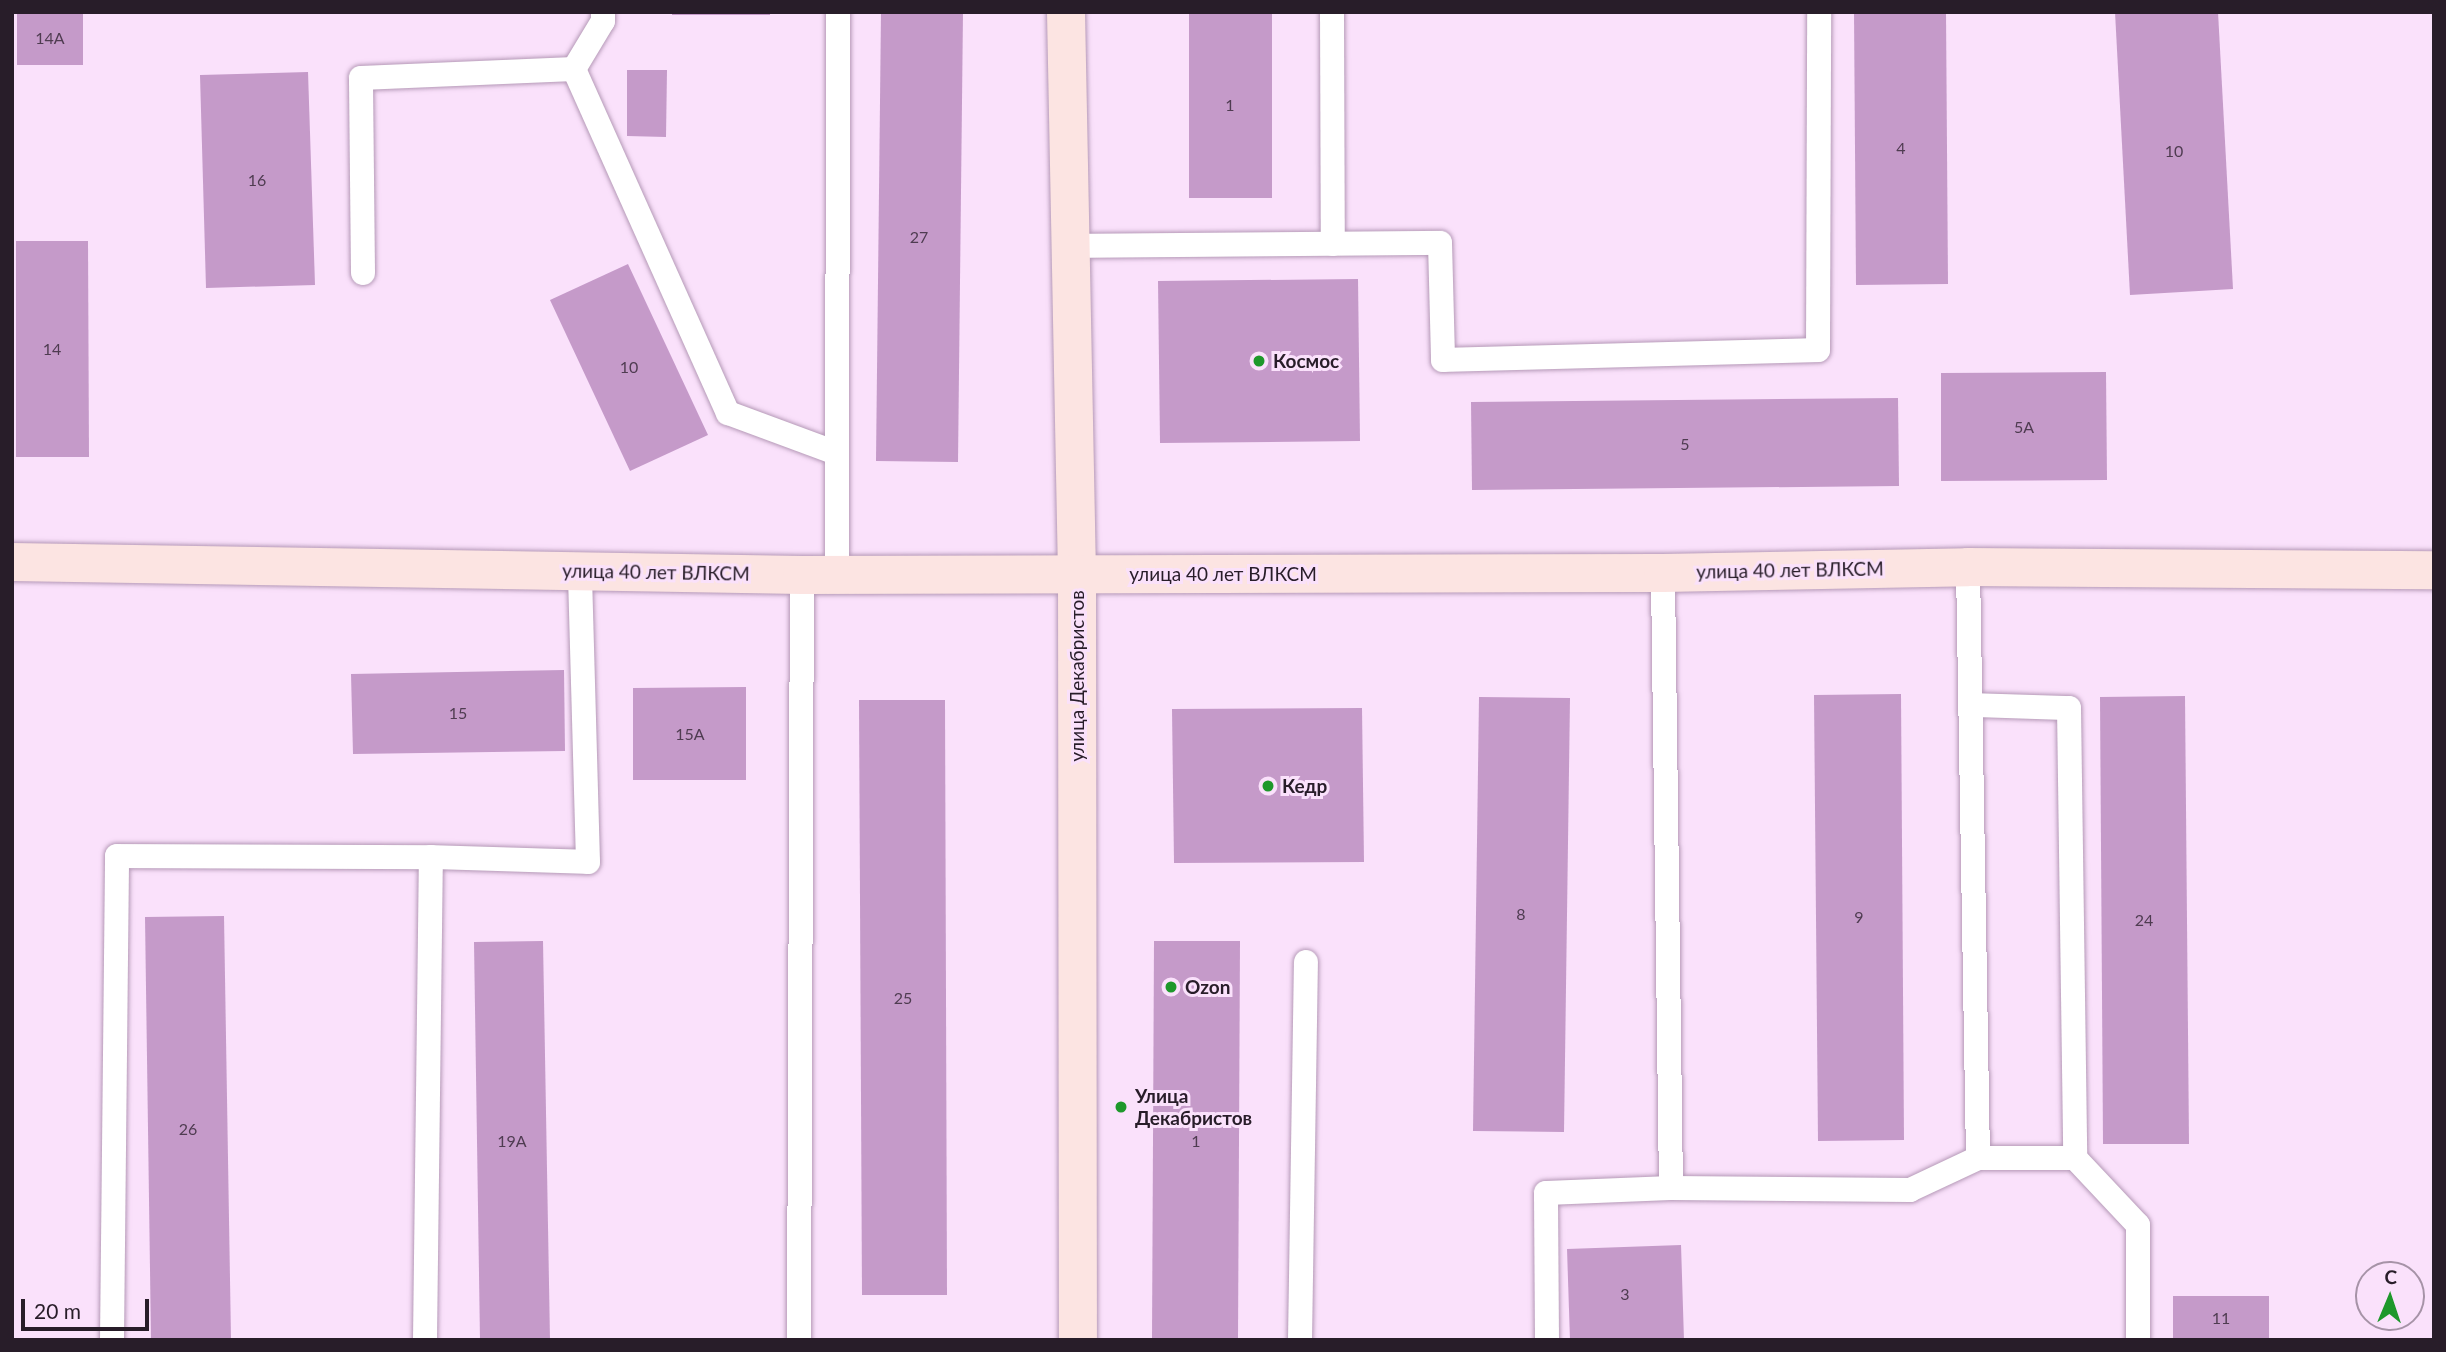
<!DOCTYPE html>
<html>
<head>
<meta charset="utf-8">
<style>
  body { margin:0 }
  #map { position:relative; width:2446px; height:1352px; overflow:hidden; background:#fae1fb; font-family:Lato,sans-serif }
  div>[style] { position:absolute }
  .building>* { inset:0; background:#c59ac9 }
  .roads { filter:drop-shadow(0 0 2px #b599b7) drop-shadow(0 0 2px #b599b7) }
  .lane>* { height:24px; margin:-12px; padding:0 12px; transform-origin:12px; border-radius:12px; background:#fff }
  .secondary>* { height:38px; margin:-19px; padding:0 19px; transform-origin:19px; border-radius:19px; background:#fce4e2 }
  .dots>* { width:19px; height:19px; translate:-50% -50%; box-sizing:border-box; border:4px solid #fae1fb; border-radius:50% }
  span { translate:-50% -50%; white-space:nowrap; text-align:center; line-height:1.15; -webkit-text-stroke:6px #fae1fb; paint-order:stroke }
  .number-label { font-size:16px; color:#4f3c51 }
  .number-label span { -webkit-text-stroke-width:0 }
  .poi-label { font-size:19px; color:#281d29; font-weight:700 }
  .left { translate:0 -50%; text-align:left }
  .street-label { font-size:19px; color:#281d29 }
  .frame { position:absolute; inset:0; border:14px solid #281d29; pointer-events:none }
  .north { position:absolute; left:2355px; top:1261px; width:70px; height:70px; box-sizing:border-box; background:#fae1fb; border:2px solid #a693a7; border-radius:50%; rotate:2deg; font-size:19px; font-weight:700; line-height:28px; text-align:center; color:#281d29 }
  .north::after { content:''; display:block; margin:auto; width:24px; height:32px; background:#1e982b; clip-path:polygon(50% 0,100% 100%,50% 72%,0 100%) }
  .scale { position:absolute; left:21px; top:1299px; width:128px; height:32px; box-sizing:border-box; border:4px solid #281d29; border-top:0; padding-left:9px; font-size:21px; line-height:24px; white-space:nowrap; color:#281d29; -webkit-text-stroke:5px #fae1fb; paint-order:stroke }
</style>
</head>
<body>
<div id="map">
  <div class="building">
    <div style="clip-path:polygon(17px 12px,83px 12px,83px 65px,17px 65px)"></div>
    <div style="clip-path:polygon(672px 12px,770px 12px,770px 15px,672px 15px)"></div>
    <div style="clip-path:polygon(881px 12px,963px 12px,958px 462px,876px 461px)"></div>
    <div style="clip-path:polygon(1189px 12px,1272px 12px,1272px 198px,1189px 198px)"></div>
    <div style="clip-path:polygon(1854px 12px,1946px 12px,1948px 284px,1856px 285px)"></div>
    <div style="clip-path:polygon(2115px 12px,2218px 12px,2233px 289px,2130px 295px)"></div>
    <div style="clip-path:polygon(627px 70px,667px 70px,666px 137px,627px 136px)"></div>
    <div style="clip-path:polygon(308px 72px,315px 285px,206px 288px,200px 75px)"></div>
    <div style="clip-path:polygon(16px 241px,88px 241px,89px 457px,16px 457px)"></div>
    <div style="clip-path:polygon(628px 264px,708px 435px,630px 471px,550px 300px)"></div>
    <div style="clip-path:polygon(1358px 279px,1360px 441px,1160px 443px,1158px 281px)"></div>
    <div style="clip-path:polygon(2106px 372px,2107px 480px,1941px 481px,1941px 373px)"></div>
    <div style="clip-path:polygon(1898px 398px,1899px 486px,1472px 490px,1471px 402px)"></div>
    <div style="clip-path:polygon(564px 670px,565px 751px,353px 754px,351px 674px)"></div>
    <div style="clip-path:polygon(746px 687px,746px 780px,633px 780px,633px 688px)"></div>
    <div style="clip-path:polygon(1901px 694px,1904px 1140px,1818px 1141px,1814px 695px)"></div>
    <div style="clip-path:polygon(2185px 696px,2189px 1144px,2103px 1144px,2100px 697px)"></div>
    <div style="clip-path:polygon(1479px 697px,1570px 698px,1564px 1132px,1473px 1131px)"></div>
    <div style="clip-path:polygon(859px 700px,945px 700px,947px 1295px,862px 1295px)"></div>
    <div style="clip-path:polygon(1362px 708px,1364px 862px,1174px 863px,1172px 709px)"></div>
    <div style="clip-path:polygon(224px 916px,231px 1340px,151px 1340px,145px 917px)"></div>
    <div style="clip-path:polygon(543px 941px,550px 1340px,480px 1340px,474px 942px)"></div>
    <div style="clip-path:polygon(1154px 941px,1240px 941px,1238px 1340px,1152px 1340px)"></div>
    <div style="clip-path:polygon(1681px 1245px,1684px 1340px,1570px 1340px,1567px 1249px)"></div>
    <div style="clip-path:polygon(2173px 1296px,2269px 1296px,2269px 1340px,2173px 1340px)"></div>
  </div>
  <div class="roads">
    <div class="lane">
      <div style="left:1332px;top:12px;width:232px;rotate:89.8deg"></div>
      <div style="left:574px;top:69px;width:56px;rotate:-58.9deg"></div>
      <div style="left:603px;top:21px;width:9px;rotate:-90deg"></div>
      <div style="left:1071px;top:246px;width:369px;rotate:-0.5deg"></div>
      <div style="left:1440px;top:243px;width:117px;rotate:88.5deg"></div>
      <div style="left:1443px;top:360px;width:375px;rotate:-1.5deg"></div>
      <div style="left:1818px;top:350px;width:338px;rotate:-89.8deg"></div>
      <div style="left:363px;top:273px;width:195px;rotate:-90.6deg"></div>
      <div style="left:361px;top:78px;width:213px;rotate:-2.4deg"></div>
      <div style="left:574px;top:69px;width:377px;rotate:65.9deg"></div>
      <div style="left:728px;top:413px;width:115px;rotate:20.3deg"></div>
      <div style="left:837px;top:575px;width:563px;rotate:-89.9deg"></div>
      <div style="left:1973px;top:705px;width:96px;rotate:1.8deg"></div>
      <div style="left:2069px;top:708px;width:450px;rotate:89.2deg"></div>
      <div style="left:1978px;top:1158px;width:97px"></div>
      <div style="left:2075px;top:1158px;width:92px;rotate:46.8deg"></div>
      <div style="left:2138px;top:1225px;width:115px;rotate:90deg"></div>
      <div style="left:1671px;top:1188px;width:239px;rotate:0.5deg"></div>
      <div style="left:1910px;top:1190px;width:75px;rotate:-25.2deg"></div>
      <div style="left:1978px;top:1158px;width:591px;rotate:-90.97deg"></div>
      <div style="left:112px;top:1340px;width:484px;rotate:-89.4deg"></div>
      <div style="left:117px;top:856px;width:314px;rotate:0.2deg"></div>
      <div style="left:425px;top:1340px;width:483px;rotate:-89.3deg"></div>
      <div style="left:431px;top:857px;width:157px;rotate:1.8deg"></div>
      <div style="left:588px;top:862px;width:292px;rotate:-91.6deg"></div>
      <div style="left:799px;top:1340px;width:765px;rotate:-89.78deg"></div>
      <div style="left:1300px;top:1340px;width:378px;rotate:-89.1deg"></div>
      <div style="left:1547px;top:1340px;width:147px;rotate:-90.4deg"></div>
      <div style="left:1546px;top:1193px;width:125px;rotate:-2.3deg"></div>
      <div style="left:1671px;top:1188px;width:615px;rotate:-90.75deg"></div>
    </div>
    <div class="secondary">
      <div style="left:1066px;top:12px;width:562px;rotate:88.88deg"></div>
      <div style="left:1077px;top:574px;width:766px;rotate:89.93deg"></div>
      <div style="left:12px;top:562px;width:790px;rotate:0.94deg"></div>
      <div style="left:802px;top:575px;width:861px;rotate:-0.13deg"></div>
      <div style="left:1663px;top:573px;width:305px;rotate:-1.1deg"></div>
      <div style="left:1968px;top:567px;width:466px;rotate:0.4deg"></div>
    </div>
  </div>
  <div class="dots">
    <div style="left:1259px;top:361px;background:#1e982b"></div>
    <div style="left:1268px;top:786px;background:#1e982b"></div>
    <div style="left:1171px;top:987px;background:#1e982b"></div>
    <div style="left:1121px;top:1107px;background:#1e982b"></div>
  </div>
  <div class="number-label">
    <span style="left:50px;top:38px">14А</span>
    <span style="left:1230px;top:105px">1</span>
    <span style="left:1901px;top:148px">4</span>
    <span style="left:2174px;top:151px">10</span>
    <span style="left:257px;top:180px">16</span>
    <span style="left:919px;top:237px">27</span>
    <span style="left:52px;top:349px">14</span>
    <span style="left:629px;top:367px">10</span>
    <span style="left:2024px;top:427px">5А</span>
    <span style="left:1685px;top:444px">5</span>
    <span style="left:458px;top:713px">15</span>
    <span style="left:690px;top:734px">15А</span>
    <span style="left:1521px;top:914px">8</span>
    <span style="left:1859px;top:917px">9</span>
    <span style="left:2144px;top:920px">24</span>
    <span style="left:903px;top:998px">25</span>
    <span style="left:188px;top:1129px">26</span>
    <span style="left:512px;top:1141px">19А</span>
    <span style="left:1196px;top:1141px">1</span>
    <span style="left:1625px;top:1294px">3</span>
    <span style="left:2221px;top:1318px">11</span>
  </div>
  <div class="poi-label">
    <span class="left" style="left:1273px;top:361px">Космос</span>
    <span class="left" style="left:1282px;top:786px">Кедр</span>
    <span class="left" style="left:1185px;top:987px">Ozon</span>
    <span class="left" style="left:1135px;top:1107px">Улица<br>Декабристов</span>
  </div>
  <div class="street-label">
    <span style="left:1790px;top:570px;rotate:-1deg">улица 40 лет ВЛКСМ</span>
    <span style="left:656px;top:572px;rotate:1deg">улица 40 лет ВЛКСМ</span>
    <span style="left:1223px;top:574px">улица 40 лет ВЛКСМ</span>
    <span style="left:1077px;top:676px;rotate:-90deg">улица Декабристов</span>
  </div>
  <div class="frame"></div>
  <div class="north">С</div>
  <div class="scale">20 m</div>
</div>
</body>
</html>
